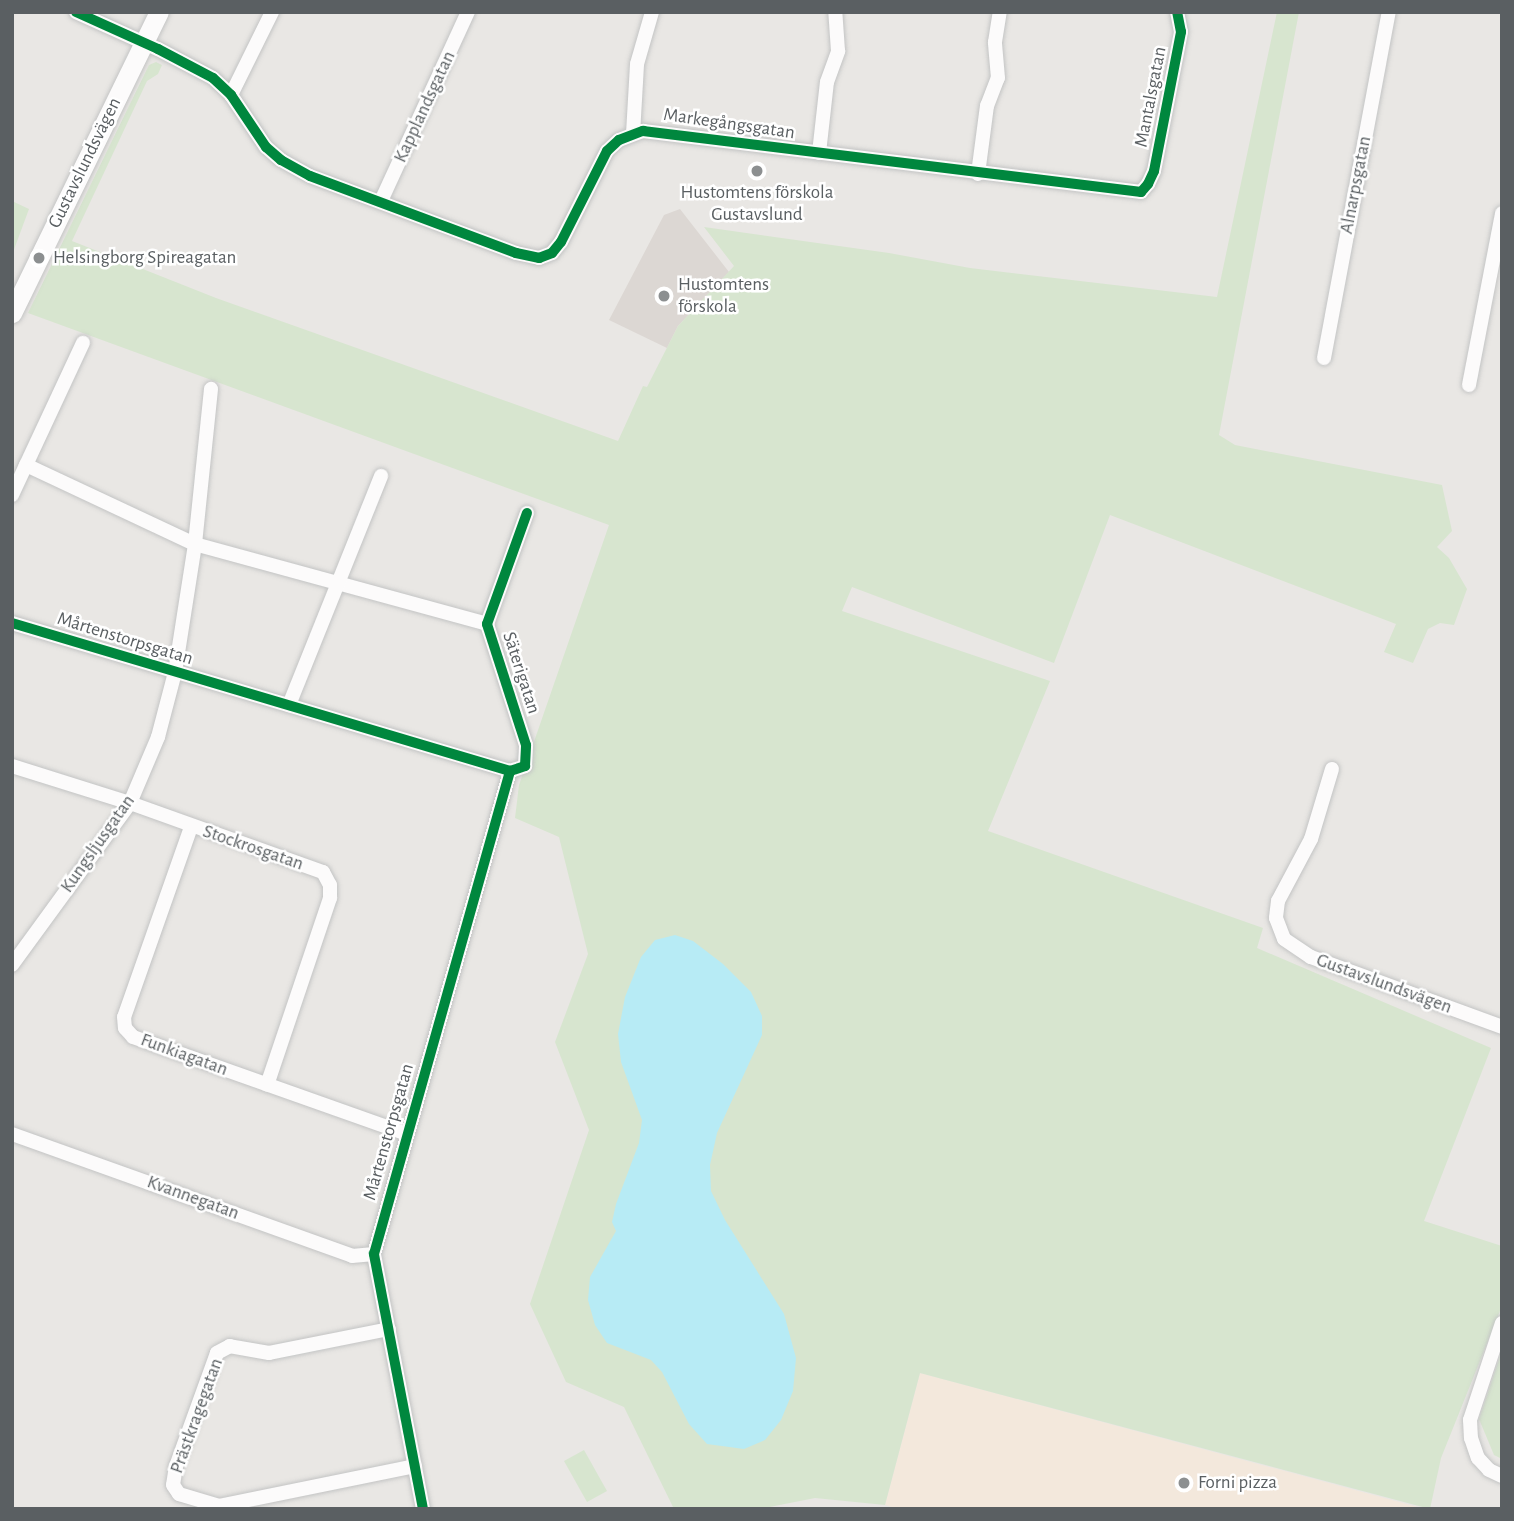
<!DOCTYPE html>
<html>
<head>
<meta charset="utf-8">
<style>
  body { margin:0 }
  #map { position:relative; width:1514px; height:1521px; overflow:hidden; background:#e9e7e4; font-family:"Alegreya Sans",sans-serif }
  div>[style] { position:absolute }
  .commercial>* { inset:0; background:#f3e8dc }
  .education>* { inset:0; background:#dcd7d3 }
  .green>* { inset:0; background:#d7e5cf }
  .water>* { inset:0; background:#b7ebf5 }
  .roads { filter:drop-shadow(0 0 2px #c3c4c4) drop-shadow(0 0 2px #c3c4c4) }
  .street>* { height:14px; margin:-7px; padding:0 7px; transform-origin:7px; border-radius:7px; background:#fcfbfb }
  .secondary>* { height:19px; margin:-9.5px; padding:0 9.5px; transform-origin:9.5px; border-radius:9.5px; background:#fcfbfb }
  .cycleway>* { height:10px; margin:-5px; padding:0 5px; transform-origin:5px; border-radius:5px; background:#00873e }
  .dots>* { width:19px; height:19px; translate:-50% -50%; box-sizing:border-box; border:4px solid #fff; border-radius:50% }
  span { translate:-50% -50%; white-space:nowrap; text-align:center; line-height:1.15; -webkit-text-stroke:5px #fff; paint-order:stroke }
  .street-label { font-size:19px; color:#5a5f62 }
  .poi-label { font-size:19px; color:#5a5f62 }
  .left { translate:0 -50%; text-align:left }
  .frame { position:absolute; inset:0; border:14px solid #5a5f62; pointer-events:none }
</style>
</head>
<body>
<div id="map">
  <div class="commercial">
    <div style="clip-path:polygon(920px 1373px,1318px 1480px,1425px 1509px,899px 1509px,885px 1505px)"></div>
  </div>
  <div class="education">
    <div style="clip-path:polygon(680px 209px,729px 272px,678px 326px,667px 348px,609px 320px,664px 215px)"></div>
  </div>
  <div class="green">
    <div style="clip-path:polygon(1277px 12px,1299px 12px,1219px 435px,1235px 445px,1442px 485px,1452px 531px,1437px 547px,1449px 558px,1467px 589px,1454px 625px,1440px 623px,1428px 629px,1413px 663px,1384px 652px,1396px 624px,1110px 515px,1054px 663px,852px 587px,842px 611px,1050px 681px,988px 831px,1263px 928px,1257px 948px,1491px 1048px,1424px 1221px,1502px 1246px,1502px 1306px,1441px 1458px,1430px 1509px,920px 1373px,885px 1505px,815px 1498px,760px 1509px,674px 1509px,624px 1407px,566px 1382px,530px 1304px,589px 1130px,555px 1042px,588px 954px,559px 837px,515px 818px,519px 785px,609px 525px,28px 313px,149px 65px,156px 62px,162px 65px,158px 74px,147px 81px,72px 241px,216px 298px,618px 441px,643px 386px,647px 387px,678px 326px,734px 266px,704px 227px,889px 253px,970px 268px,1217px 297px)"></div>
    <div style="clip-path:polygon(12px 201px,29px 209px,12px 255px)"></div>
    <div style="clip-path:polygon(1502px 1350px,1502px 1459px,1494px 1455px,1479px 1419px)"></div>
    <div style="clip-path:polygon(584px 1450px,607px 1491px,587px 1502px,564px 1461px)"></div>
  </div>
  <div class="water">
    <div style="clip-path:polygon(675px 935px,693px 941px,723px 964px,751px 992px,762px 1016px,762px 1035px,717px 1133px,710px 1165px,711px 1191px,725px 1220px,784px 1314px,796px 1358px,793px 1391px,781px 1420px,765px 1440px,744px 1449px,707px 1444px,689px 1424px,662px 1372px,651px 1360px,607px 1343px,595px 1325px,588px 1300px,590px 1277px,616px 1231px,612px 1222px,616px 1204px,639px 1143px,642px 1120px,621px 1062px,618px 1034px,625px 997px,641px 957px,655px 940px)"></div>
  </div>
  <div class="roads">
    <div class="street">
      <div style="left:76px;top:12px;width:90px;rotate:24.3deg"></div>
      <div style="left:158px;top:49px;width:62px;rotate:27.8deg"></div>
      <div style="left:213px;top:78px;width:25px;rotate:43deg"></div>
      <div style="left:231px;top:95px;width:63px;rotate:56.1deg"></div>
      <div style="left:266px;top:147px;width:20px;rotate:41deg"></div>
      <div style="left:281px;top:160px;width:33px;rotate:29deg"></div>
      <div style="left:310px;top:176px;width:220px;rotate:20.5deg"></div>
      <div style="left:516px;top:253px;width:24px;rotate:12deg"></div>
      <div style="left:539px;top:258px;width:14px;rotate:-21deg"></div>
      <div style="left:552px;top:253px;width:14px;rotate:-51deg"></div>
      <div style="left:561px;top:242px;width:102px;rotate:-63.2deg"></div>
      <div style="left:607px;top:151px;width:16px;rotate:-43deg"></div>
      <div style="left:619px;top:140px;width:26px;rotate:-21deg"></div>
      <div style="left:643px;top:131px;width:502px;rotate:6.98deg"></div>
      <div style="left:1141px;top:192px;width:11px;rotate:-49deg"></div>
      <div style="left:1148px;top:184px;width:14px;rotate:-65deg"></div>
      <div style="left:1154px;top:171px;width:142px;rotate:-79deg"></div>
      <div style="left:1181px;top:32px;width:20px;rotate:-101deg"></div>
      <div style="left:231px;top:95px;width:93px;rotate:-63.7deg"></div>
      <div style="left:633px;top:134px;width:70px;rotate:-86.7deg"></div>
      <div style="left:637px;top:64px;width:54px;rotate:-73.9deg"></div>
      <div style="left:819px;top:153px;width:71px;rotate:-83.6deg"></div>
      <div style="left:827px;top:82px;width:33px;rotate:-70deg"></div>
      <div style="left:838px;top:51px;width:39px;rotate:-94deg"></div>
      <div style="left:978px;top:174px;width:69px;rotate:-82.5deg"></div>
      <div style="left:987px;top:106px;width:30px;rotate:-69deg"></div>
      <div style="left:998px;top:78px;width:36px;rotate:-95deg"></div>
      <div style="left:995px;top:42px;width:30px;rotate:-81deg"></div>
      <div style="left:381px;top:201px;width:208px;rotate:-65.3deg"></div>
      <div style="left:1324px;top:358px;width:352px;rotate:-79.4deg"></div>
      <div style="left:1469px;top:385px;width:175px;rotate:-79.1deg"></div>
      <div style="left:26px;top:465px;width:187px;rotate:25.1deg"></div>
      <div style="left:195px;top:544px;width:303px;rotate:15.3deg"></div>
      <div style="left:12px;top:495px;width:168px;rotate:-65deg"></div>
      <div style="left:12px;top:623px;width:520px;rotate:16.55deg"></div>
      <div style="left:510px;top:771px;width:16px;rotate:-18deg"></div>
      <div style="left:525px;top:766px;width:21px;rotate:-87deg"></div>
      <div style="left:526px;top:745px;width:127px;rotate:-107.9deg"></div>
      <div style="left:487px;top:624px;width:118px;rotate:-70.2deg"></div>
      <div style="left:289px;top:705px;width:247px;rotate:-68.1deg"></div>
      <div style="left:12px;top:766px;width:124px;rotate:17.4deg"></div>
      <div style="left:130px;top:803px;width:205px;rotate:19.7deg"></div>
      <div style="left:323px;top:872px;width:15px;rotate:62deg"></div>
      <div style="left:330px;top:885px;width:13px;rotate:90deg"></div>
      <div style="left:330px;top:898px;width:197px;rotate:108.6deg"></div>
      <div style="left:1332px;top:769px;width:73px;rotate:106.7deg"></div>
      <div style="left:1311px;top:839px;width:70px;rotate:118deg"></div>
      <div style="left:1278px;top:901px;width:17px;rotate:97deg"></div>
      <div style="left:1276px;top:918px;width:22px;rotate:69deg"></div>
      <div style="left:1284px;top:939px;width:32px;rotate:34deg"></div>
      <div style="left:1311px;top:957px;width:203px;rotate:20.1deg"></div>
      <div style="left:191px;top:827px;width:201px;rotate:109.4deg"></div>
      <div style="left:124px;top:1017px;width:11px;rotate:85deg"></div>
      <div style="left:125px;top:1028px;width:12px;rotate:48deg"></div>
      <div style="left:133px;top:1037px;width:291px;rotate:19.5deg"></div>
      <div style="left:12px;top:965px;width:200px;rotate:-53.9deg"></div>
      <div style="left:130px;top:803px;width:72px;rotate:-67deg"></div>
      <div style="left:158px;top:737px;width:67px;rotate:-75.3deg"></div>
      <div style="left:175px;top:672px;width:130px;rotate:-81.1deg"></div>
      <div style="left:195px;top:544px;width:156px;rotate:-84.1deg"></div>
      <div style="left:12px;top:1134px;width:361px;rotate:19.7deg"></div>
      <div style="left:352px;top:1256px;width:22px;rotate:-5deg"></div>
      <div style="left:1502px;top:1323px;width:102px;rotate:108.3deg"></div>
      <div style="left:1470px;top:1420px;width:18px;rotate:87deg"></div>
      <div style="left:1471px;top:1438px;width:21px;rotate:71deg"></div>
      <div style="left:1478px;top:1458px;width:16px;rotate:47deg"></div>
      <div style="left:1489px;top:1470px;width:14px;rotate:25deg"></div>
      <div style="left:389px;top:1329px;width:122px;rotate:168.7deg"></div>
      <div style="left:269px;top:1353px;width:40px;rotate:-170deg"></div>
      <div style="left:230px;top:1346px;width:15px;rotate:152deg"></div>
      <div style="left:217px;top:1353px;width:120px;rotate:109.9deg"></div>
      <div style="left:176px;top:1466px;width:19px;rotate:99deg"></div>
      <div style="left:173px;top:1485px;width:11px;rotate:56deg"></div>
      <div style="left:179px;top:1494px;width:42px;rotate:16.7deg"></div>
      <div style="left:219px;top:1506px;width:200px;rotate:-11.5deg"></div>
      <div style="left:423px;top:1509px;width:260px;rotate:-100.9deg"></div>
      <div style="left:374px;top:1254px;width:502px;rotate:-74.27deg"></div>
    </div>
    <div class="secondary">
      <div style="left:12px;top:313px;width:335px;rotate:-64deg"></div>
    </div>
  </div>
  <div class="cycleway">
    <div style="left:76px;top:12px;width:90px;rotate:24.3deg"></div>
    <div style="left:158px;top:49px;width:62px;rotate:27.8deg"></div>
    <div style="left:213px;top:78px;width:25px;rotate:43deg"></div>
    <div style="left:231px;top:95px;width:63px;rotate:56.1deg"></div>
    <div style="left:266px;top:147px;width:20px;rotate:41deg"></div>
    <div style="left:281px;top:160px;width:33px;rotate:29deg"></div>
    <div style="left:310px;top:176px;width:220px;rotate:20.5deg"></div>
    <div style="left:516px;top:253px;width:24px;rotate:12deg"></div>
    <div style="left:539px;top:258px;width:14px;rotate:-21deg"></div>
    <div style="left:552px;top:253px;width:14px;rotate:-51deg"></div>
    <div style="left:561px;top:242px;width:102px;rotate:-63.2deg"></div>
    <div style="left:607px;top:151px;width:16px;rotate:-43deg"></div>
    <div style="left:619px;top:140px;width:26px;rotate:-21deg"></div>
    <div style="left:643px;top:131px;width:502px;rotate:6.98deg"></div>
    <div style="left:1141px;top:192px;width:11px;rotate:-49deg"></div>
    <div style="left:1148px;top:184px;width:14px;rotate:-65deg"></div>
    <div style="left:1154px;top:171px;width:142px;rotate:-79deg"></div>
    <div style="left:1181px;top:32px;width:20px;rotate:-101deg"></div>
    <div style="left:12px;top:623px;width:520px;rotate:16.55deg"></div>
    <div style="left:510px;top:771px;width:16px;rotate:-18deg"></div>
    <div style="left:525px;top:766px;width:21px;rotate:-87deg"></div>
    <div style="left:526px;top:745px;width:127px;rotate:-107.9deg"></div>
    <div style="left:487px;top:624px;width:118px;rotate:-70.2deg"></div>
    <div style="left:423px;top:1509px;width:260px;rotate:-100.9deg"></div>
    <div style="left:374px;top:1254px;width:502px;rotate:-74.27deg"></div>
  </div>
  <div class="dots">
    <div style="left:757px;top:171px;background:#8c8f90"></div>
    <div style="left:39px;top:258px;background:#8c8f90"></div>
    <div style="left:664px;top:296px;background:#8c8f90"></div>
    <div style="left:1184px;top:1483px;background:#8c8f90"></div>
  </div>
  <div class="street-label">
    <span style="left:1151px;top:97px;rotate:-79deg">Mantalsgatan</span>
    <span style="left:425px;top:107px;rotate:-65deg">Kapplandsgatan</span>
    <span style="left:729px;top:124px;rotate:8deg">Markegångsgatan</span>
    <span style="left:85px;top:163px;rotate:-64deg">Gustavslundsvägen</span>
    <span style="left:1356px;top:185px;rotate:-79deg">Alnarpsgatan</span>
    <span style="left:125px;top:639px;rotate:17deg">Mårtenstorpsgatan</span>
    <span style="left:521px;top:673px;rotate:72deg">Säterigatan</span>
    <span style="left:98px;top:844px;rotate:-55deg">Kungsljusgatan</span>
    <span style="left:253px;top:848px;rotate:19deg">Stockrosgatan</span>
    <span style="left:1384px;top:984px;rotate:20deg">Gustavslundsvägen</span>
    <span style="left:184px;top:1055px;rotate:20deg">Funkiagatan</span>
    <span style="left:389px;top:1132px;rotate:-74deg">Mårtenstorpsgatan</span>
    <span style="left:193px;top:1198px;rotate:20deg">Kvannegatan</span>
    <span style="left:197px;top:1416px;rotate:-70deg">Prästkragegatan</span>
  </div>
  <div class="poi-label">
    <span style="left:757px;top:204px">Hustomtens förskola<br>Gustavslund</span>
    <span class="left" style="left:53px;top:258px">Helsingborg Spireagatan</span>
    <span class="left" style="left:678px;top:296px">Hustomtens<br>förskola</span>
    <span class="left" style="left:1198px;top:1483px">Forni pizza</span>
  </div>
  <div class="frame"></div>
</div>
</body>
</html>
